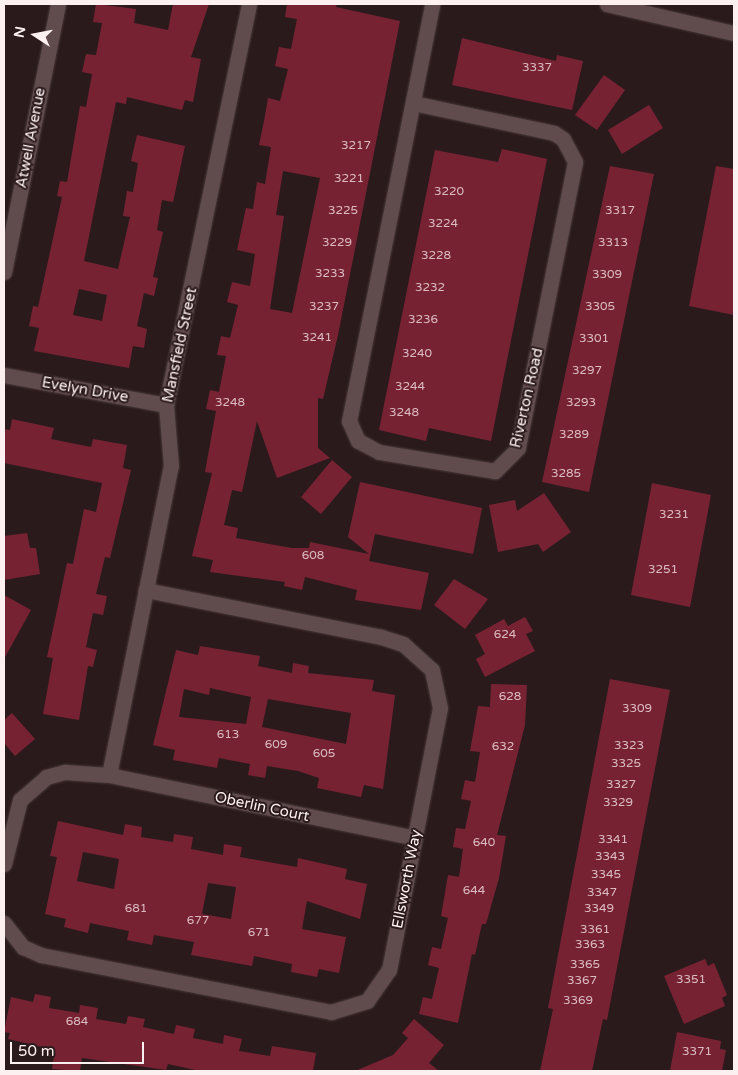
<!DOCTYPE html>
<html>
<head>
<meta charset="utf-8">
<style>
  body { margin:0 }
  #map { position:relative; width:738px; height:1075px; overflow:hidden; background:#2b1a1c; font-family:"Varela Round",sans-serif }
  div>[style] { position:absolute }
  .building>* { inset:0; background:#723 }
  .roads { filter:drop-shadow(0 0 1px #46393a) drop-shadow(0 0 1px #46393a) }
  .street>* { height:15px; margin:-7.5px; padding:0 7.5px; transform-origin:7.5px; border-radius:7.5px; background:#604b4d }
  .secondary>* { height:15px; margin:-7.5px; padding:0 7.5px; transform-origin:7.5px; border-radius:7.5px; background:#604b4d }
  span { translate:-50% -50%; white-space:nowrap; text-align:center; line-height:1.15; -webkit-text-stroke:4px #2b1a1c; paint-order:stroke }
  .number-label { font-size:12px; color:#dcbcc2 }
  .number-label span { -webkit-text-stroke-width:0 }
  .street-label { font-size:15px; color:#fdf0f1 }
  .frame { position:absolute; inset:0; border:5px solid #fdf0f1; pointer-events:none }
  .north { position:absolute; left:10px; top:10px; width:50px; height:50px; -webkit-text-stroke:4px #2b1a1c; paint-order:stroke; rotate:281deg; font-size:14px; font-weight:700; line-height:20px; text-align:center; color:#fdf0f1 }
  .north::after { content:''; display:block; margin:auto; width:18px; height:22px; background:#fdf0f1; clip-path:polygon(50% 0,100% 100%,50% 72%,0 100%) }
  .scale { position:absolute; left:10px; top:1042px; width:134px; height:22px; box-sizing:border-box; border:2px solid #fdf0f1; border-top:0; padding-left:6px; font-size:15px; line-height:18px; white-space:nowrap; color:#fdf0f1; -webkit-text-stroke:4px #2b1a1c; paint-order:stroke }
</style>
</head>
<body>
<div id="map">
  <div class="building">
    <div style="clip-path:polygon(evenodd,96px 4px,136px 9px,134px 23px,168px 30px,173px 4px,209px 4px,191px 57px,201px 59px,193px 102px,185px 100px,182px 110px,127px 97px,126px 104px,116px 102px,84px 261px,118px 269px,130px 217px,123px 216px,127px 191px,133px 192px,138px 163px,131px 161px,137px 135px,185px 146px,173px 202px,162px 200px,157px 230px,163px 232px,153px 277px,158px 278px,154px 296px,144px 293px,137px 326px,147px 329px,144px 348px,133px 346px,129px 368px,34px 351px,39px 328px,29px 326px,33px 306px,38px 307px,62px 197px,57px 196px,60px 181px,67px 182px,80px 106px,86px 107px,92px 74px,82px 72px,86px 54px,96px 55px,102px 23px,93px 22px,96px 4px,79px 289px,107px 295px,102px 321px,73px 315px,79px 289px)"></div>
    <div style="clip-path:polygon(evenodd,287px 4px,337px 4px,336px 7px,400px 21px,338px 335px,323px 399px,318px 398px,318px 448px,330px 458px,277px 478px,257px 421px,242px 492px,232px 490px,224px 525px,238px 528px,236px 538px,292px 548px,309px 548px,310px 542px,369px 554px,348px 537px,360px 482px,482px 508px,473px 554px,375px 534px,369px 561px,429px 573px,421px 610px,355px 600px,357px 590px,305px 577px,302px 590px,284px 586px,285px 582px,210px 572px,213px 560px,192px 556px,212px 473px,205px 472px,216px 411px,206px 409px,210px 390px,219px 392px,226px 356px,217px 355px,221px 336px,230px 338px,238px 305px,227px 302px,232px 282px,250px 286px,255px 254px,237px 250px,246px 208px,253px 209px,257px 182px,265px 184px,271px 147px,259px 145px,264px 121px,268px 98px,280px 101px,288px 69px,275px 66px,279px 47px,291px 49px,297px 19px,285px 17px,287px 4px,283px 171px,320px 178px,292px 313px,270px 309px,284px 216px,276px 215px,283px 171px)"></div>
    <div style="clip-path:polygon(462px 38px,556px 61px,557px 55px,583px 61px,572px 110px,452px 85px)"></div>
    <div style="clip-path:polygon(604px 75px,625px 90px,597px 130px,575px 115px)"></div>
    <div style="clip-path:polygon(649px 105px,663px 128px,622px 154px,608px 130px)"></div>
    <div style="clip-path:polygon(502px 149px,547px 159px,491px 441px,429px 428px,426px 441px,379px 430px,435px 150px,498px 162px)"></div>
    <div style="clip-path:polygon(610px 166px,654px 174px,589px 492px,542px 482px)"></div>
    <div style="clip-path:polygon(716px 166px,734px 169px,734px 315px,689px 306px)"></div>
    <div style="clip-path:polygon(12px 419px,54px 428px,51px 439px,91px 447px,93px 439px,127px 445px,123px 468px,131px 470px,110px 558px,105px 557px,96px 594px,107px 596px,103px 615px,93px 613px,86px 647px,97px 650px,93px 667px,88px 666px,79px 720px,43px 714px,53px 658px,47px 657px,67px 563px,73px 564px,84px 509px,96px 512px,102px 483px,4px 463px,4px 429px,10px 430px)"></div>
    <div style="clip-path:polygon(332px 460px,352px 477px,321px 514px,301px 497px)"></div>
    <div style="clip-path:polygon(652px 483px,711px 495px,690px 607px,631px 595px)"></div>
    <div style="clip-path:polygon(544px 493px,571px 532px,543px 552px,538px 544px,498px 552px,489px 505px,515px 500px,517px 511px)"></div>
    <div style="clip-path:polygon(27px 533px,30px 548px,36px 548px,40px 574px,4px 580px,4px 536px)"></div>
    <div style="clip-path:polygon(454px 579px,488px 599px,465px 629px,434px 605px)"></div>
    <div style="clip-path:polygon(4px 595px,31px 610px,4px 659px)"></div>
    <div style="clip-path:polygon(525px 617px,533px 631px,526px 634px,535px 651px,485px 677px,476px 659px,485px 654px,475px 635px,504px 619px,508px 626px)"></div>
    <div style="clip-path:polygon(evenodd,200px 646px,260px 656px,258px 666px,292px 673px,293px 663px,309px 666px,308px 673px,374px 680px,372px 691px,395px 695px,383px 789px,364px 785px,361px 797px,317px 788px,319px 778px,298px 771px,267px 766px,265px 778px,248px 775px,250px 764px,219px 758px,217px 768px,190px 763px,173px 760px,175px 750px,153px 745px,176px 650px,198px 655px,200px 646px,210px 688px,251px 697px,246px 724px,179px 717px,184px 689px,209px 695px,210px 688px,200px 646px,268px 699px,351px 713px,346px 744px,262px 727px,268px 699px)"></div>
    <div style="clip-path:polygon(610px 679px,670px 690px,607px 1020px,603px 1019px,592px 1071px,540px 1071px,553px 1009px,548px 1008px)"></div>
    <div style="clip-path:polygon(491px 684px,527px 685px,525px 725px,497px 835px,506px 836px,499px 878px,486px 924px,482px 924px,475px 955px,472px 954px,458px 1023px,419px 1014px,423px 997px,432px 999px,439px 968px,428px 965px,432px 947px,441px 949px,448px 918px,441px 916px,448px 875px,459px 877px,463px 849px,453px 847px,456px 828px,465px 829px,471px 801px,461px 799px,465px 780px,475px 782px,480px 752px,470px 751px,478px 706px,490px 707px)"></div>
    <div style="clip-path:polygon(12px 713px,35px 739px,15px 756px,4px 743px,4px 720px)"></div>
    <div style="clip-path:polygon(evenodd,58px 821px,123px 835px,125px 824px,142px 827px,141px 837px,173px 842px,174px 834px,193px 837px,191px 849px,223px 855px,224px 844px,242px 847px,240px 857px,297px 867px,298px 858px,347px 869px,345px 879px,367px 884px,360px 919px,307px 901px,302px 929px,346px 937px,339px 973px,319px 969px,317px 977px,291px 972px,292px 964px,254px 956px,252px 966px,191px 955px,194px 942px,154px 935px,152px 945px,127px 940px,129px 931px,90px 923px,88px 933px,64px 927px,66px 919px,45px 914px,57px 857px,50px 856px,58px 821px,83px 852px,119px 859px,114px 889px,77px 881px,83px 852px,58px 821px,208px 883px,236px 887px,231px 919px,202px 914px,208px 883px)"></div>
    <div style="clip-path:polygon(705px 959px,708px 966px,714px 963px,727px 995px,722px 998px,725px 1006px,684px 1024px,664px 976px)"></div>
    <div style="clip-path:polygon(35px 994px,51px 997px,49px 1008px,79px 1013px,80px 1005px,98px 1008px,96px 1019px,126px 1024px,128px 1016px,145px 1019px,143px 1027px,174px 1034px,176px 1025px,195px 1029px,193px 1038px,223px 1044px,224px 1035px,242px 1039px,239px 1051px,270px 1056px,272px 1046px,316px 1053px,313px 1071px,200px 1071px,168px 1064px,166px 1070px,82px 1058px,80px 1071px,52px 1069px,55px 1050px,8px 1039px,10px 1033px,4px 1032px,11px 997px,33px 1002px)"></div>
    <div style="clip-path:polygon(414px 1019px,444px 1045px,429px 1063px,439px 1071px,355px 1071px,393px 1055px,408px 1038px,402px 1033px)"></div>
    <div style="clip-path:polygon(677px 1032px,721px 1041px,720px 1049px,726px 1050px,722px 1071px,670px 1071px)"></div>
  </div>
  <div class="roads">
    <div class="street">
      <div style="left:413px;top:103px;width:144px;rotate:12deg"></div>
      <div style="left:554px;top:133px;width:11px;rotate:34deg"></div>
      <div style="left:563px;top:139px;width:26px;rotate:62deg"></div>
      <div style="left:575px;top:162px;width:292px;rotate:101.3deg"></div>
      <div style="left:518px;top:448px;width:33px;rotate:135deg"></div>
      <div style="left:495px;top:471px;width:118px;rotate:-170.7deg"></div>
      <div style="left:379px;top:452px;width:24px;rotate:-152deg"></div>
      <div style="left:358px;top:441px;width:22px;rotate:-114deg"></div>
      <div style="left:349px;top:421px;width:425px;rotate:-78.7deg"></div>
      <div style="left:4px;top:272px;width:273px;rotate:-78.6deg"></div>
      <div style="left:4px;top:375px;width:165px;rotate:10.5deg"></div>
      <div style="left:109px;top:775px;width:315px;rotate:-78.7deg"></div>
      <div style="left:171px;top:466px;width:61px;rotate:-94.7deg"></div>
      <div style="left:166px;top:405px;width:409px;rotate:-78.3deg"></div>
      <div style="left:4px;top:864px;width:66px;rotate:-76deg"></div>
      <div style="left:20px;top:800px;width:35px;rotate:-41deg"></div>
      <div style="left:46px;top:777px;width:20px;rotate:-15deg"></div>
      <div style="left:65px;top:772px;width:44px;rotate:3.9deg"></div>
      <div style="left:109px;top:775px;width:312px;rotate:11.6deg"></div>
      <div style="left:4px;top:923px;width:31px;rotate:52deg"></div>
      <div style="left:23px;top:947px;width:20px;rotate:24deg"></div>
      <div style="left:41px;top:955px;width:296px;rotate:11.1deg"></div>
      <div style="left:331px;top:1012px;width:38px;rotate:-17deg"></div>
      <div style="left:367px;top:1001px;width:38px;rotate:-55deg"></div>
      <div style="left:389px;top:970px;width:267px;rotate:-79deg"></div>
      <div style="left:440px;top:708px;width:39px;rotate:-102deg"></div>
      <div style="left:432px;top:670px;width:39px;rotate:-138deg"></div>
      <div style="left:403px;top:644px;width:23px;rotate:-162deg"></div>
      <div style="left:381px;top:637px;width:240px;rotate:-168.7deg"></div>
    </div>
    <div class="secondary">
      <div style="left:607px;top:4px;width:130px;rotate:12.9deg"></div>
    </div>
  </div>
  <div class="number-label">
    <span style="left:537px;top:68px">3337</span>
    <span style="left:356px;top:146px">3217</span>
    <span style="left:349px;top:179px">3221</span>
    <span style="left:449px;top:192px">3220</span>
    <span style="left:343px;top:211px">3225</span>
    <span style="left:620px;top:211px">3317</span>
    <span style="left:443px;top:224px">3224</span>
    <span style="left:337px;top:243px">3229</span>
    <span style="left:613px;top:243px">3313</span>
    <span style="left:436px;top:256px">3228</span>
    <span style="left:330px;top:274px">3233</span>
    <span style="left:607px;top:275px">3309</span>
    <span style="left:430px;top:288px">3232</span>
    <span style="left:324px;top:307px">3237</span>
    <span style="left:600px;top:307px">3305</span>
    <span style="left:423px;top:320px">3236</span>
    <span style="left:317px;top:338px">3241</span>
    <span style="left:594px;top:339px">3301</span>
    <span style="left:417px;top:354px">3240</span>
    <span style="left:587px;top:371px">3297</span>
    <span style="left:410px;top:387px">3244</span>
    <span style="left:230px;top:403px">3248</span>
    <span style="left:581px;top:403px">3293</span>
    <span style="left:404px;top:413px">3248</span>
    <span style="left:574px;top:435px">3289</span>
    <span style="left:566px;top:474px">3285</span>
    <span style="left:674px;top:515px">3231</span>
    <span style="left:313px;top:556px">608</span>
    <span style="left:663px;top:570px">3251</span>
    <span style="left:505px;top:635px">624</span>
    <span style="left:510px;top:697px">628</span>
    <span style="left:637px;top:709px">3309</span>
    <span style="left:228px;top:735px">613</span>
    <span style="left:276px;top:745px">609</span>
    <span style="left:629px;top:746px">3323</span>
    <span style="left:503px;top:747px">632</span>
    <span style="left:324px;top:754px">605</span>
    <span style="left:626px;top:764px">3325</span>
    <span style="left:621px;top:785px">3327</span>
    <span style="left:618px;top:803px">3329</span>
    <span style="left:613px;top:840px">3341</span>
    <span style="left:484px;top:843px">640</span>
    <span style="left:610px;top:857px">3343</span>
    <span style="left:606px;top:875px">3345</span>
    <span style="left:474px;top:891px">644</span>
    <span style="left:602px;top:893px">3347</span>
    <span style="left:136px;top:909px">681</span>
    <span style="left:599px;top:909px">3349</span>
    <span style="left:198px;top:921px">677</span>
    <span style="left:595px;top:930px">3361</span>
    <span style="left:259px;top:933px">671</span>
    <span style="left:590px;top:945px">3363</span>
    <span style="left:585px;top:965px">3365</span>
    <span style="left:691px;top:980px">3351</span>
    <span style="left:582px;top:981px">3367</span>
    <span style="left:578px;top:1001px">3369</span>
    <span style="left:77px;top:1022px">684</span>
    <span style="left:697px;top:1052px">3371</span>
  </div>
  <div class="street-label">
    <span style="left:31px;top:138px;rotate:-79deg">Atwell Avenue</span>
    <span style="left:180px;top:345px;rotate:-78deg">Mansfield Street</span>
    <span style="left:85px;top:390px;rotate:10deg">Evelyn Drive</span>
    <span style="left:527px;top:398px;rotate:-77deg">Riverton Road</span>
    <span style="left:262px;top:807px;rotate:12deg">Oberlin Court</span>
    <span style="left:407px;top:879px;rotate:-79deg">Ellsworth Way</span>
  </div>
  <div class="frame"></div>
  <div class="north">N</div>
  <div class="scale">50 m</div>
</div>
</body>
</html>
